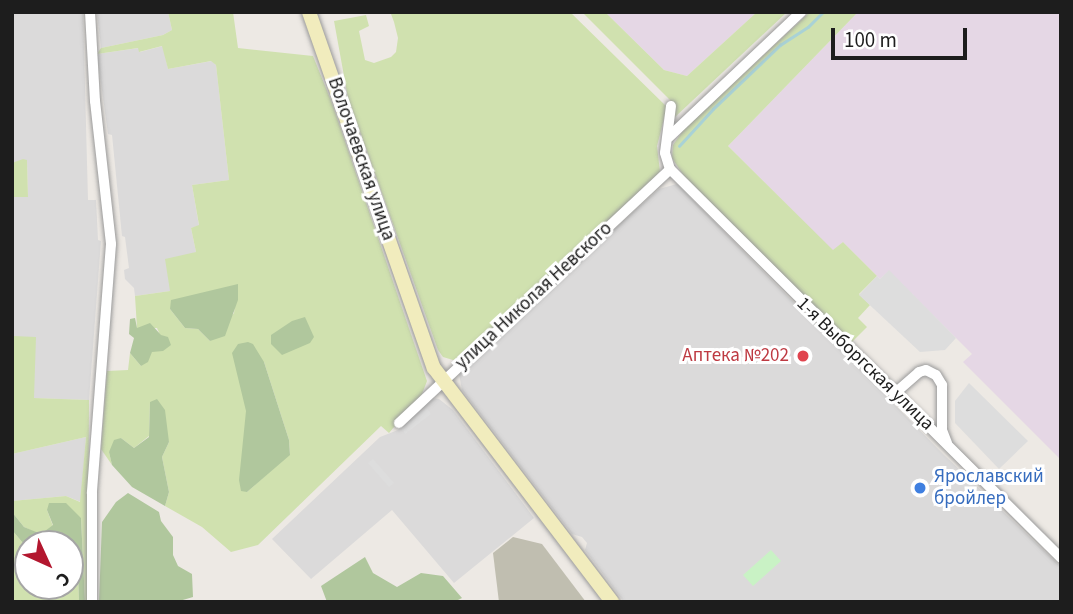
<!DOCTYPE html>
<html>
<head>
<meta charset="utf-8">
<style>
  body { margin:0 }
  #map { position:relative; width:1073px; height:614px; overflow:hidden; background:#ede9e4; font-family:"Source Sans 3",sans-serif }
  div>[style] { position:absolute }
  .residential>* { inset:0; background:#dbdada }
  .industrial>* { inset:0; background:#e5d7e5 }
  .construction>* { inset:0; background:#c0beb0 }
  .grass>* { inset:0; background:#d0e1af }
  .forest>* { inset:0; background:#b0c79d }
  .park>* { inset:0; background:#c9f2c5 }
  .parking>* { inset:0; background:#ddd }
  .stream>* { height:2.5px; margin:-1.25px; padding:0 1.25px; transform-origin:1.25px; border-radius:1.25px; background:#a9d2d6 }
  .roads { filter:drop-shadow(0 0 2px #9a9a9a) drop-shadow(0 0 2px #9a9a9a) }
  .street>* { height:10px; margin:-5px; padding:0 5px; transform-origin:5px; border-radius:5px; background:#fff }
  .secondary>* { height:14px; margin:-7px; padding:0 7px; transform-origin:7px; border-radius:7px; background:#f1ecbd }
  .dots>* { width:19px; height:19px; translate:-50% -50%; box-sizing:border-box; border:4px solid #fff; border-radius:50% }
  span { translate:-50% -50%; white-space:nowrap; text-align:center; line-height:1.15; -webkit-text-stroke:6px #fff; paint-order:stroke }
  .street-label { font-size:19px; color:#1d1d1d }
  .health-label { font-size:19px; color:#be3a42 }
  .right { translate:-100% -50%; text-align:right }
  .shop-label { font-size:19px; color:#366cbe }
  .left { translate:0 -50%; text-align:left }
  .frame { position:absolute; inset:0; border:14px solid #1d1d1d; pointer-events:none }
  .north { position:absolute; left:14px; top:530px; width:70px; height:70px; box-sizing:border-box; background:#fff; border:2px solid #a5a5a5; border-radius:50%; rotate:135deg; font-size:19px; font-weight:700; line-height:28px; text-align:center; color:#1d1d1d }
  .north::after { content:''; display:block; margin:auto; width:24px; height:32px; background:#b3172f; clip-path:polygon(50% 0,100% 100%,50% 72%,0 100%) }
  .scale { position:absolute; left:831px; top:28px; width:136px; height:32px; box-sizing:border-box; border:4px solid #1d1d1d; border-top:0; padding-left:9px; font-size:21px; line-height:24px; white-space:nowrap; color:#1d1d1d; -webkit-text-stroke:5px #fff; paint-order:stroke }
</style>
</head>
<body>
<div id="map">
  <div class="residential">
    <div style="clip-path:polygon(12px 12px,83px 12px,88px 200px,96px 200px,98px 240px,101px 241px,89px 400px,34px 398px,12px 367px,12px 197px,28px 196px,27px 160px,12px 163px)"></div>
    <div style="clip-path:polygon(97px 12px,168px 12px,172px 30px,163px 35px,101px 48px)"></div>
    <div style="clip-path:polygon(163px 46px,168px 69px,212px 61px,216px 65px,229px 180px,192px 185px,199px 226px,191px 228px,196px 252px,170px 291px,135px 296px,134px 288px,125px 279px,124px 270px,129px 268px,125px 237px,122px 236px,112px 135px,108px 134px,97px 54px,139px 48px,140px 52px)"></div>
    <div style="clip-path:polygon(677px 184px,944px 455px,1061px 567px,1061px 602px,624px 602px,585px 550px,587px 543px,582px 537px,572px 534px,462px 390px,459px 374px,464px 364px,659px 189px)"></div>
    <div style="clip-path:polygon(432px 398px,439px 399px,453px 410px,534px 518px,454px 583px,392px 510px,311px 579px,272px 539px,380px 437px,398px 430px,406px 418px)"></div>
    <div style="clip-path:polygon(86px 437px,81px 502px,66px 496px,12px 501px,12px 454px)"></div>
  </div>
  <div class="industrial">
    <div style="clip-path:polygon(605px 12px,757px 12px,687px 76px,664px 70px)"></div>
    <div style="clip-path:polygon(858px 12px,1061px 12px,1061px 460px,963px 362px,972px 354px,889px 271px,880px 279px,843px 242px,833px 251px,728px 146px)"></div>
  </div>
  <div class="construction">
    <div style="clip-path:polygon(513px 537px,542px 544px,586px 602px,499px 602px,493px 553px)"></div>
  </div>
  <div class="grass">
    <div style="clip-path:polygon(evenodd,168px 12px,233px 12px,238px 48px,313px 56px,332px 103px,427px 381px,422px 394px,389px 433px,381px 426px,258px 545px,231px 552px,202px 527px,165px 506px,169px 492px,162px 457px,169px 442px,150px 402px,149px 436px,134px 448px,121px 438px,109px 452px,112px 465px,101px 449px,107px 371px,128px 370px,130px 353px,141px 366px,160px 335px,157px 328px,137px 328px,135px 296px,170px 291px,165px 259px,196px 252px,191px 228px,199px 225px,192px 185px,229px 180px,216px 65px,211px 61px,168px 69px,162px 46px,139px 52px,138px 48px,97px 54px,101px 48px,163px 35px,172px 30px,168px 12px,238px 285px,234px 313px,210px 341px,198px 329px,185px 328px,170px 309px,238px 285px,168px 12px,264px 362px,289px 440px,290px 454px,247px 492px,246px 411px,264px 362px)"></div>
    <div style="clip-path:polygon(386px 12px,570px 12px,667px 107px,657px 146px,660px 172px,465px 356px,453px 360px,443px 357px,438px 350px,348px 98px,334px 21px,366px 15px,369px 26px,359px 31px,365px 60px,374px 63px,391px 57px,396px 52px,398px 38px,394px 22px,391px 14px)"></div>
    <div style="clip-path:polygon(582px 12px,605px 12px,664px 70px,687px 76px,757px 12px,787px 12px,674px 118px,673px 103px)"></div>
    <div style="clip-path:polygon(810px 12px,858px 12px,728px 146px,833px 250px,843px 242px,877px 276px,859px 294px,870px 305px,858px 318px,867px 327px,850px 344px,684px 176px,672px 158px,673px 145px,684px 129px)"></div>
    <div style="clip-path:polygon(23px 159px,27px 160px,28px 197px,12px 197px,12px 163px)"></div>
    <div style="clip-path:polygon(13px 336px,36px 337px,34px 398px,89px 400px,88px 602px,85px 602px,81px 518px,47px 510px,53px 526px,41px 535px,24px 527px,12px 512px,12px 501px,66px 496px,80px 502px,86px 437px,12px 454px)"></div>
    <div style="clip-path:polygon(12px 530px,28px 549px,28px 586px,70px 586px,70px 568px,78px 571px,79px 602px,12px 602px)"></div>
  </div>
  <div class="forest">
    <div style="clip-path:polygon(238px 284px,238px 300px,225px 336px,210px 341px,198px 329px,185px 328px,170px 309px,171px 300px)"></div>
    <div style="clip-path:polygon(305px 317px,314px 337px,310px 343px,282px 355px,271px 344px,271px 335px,292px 321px)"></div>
    <div style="clip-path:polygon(135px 318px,137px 328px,150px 323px,161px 335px,168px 337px,171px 345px,163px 351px,152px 352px,148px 362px,141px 366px,130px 353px,134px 338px,129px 334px,130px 319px)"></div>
    <div style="clip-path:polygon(248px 342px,253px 344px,264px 362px,289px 440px,290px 455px,247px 492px,241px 491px,239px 480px,246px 411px,232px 353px,238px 344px)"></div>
    <div style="clip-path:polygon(157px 399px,165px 410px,169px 442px,162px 457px,169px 492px,165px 506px,132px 487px,112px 465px,109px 452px,114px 440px,121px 438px,134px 448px,149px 437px,150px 402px)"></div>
    <div style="clip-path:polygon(128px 493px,159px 512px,161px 521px,173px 537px,173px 555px,178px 566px,192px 574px,193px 597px,176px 602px,99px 602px,102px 522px,116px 502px)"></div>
    <div style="clip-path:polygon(49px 503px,66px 503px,81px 518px,85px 602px,79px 602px,78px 571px,70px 568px,70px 544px,28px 544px,28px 549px,12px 530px,12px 512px,24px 527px,41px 534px,53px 525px,47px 510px)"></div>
    <div style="clip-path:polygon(365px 557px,373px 573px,397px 587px,421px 573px,443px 576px,462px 598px,454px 602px,327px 602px,321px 586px)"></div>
  </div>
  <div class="park">
    <div style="clip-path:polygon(771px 550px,781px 561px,753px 586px,743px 575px)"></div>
  </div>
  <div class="parking">
    <div style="clip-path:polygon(889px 270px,956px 338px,945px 350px,920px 352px,859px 295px,877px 276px,880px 279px)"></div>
    <div style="clip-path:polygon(969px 383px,1028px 441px,999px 469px,955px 423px,955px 401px)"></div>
    <div style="clip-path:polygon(427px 408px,431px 414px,405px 434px,401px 428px)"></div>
    <div style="clip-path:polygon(373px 459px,394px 483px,389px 487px,368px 463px)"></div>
  </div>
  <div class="stream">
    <div style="left:679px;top:146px;width:50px;rotate:-47.4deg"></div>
    <div style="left:713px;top:109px;width:93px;rotate:-43.7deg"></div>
    <div style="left:780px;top:45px;width:33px;rotate:-33deg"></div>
    <div style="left:808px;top:27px;width:21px;rotate:-45deg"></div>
  </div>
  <div class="roads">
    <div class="street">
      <div style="left:90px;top:12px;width:89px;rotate:86.8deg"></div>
      <div style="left:95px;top:101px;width:144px;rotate:83.6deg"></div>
      <div style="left:111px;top:244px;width:250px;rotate:94.4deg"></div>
      <div style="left:92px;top:493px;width:109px;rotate:90deg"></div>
      <div style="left:671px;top:106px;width:47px;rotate:97.3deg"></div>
      <div style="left:665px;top:153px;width:17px;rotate:73deg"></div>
      <div style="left:670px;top:169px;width:552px;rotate:44.85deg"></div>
      <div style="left:669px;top:137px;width:182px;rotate:-43.4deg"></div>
      <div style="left:894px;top:394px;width:33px;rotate:-41deg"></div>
      <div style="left:919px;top:372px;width:7px;rotate:-16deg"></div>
      <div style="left:926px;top:370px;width:11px;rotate:27deg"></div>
      <div style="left:936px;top:375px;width:12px;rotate:59deg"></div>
      <div style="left:942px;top:385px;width:45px;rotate:90deg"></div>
      <div style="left:942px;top:430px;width:14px;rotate:69deg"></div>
      <div style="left:399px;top:423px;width:371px;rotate:-43.1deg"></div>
    </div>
    <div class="secondary">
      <div style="left:309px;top:12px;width:377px;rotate:70.7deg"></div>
      <div style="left:434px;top:368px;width:294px;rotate:52.7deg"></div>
    </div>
  </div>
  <div class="dots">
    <div style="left:803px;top:356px;background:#e0444e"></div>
    <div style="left:920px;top:488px;background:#3f7fe0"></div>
  </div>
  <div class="street-label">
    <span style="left:361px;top:159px;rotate:71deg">Волочаевская улица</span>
    <span style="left:534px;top:296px;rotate:-43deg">улица Николая Невского</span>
    <span style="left:865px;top:364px;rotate:44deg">1-я Выборгская улица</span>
  </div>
  <div class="health-label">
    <span class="right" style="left:789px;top:356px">Аптека №202</span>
  </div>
  <div class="shop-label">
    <span class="left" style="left:934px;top:488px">Ярославский<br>бройлер</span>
  </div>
  <div class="frame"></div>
  <div class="north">С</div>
  <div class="scale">100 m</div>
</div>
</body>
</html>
